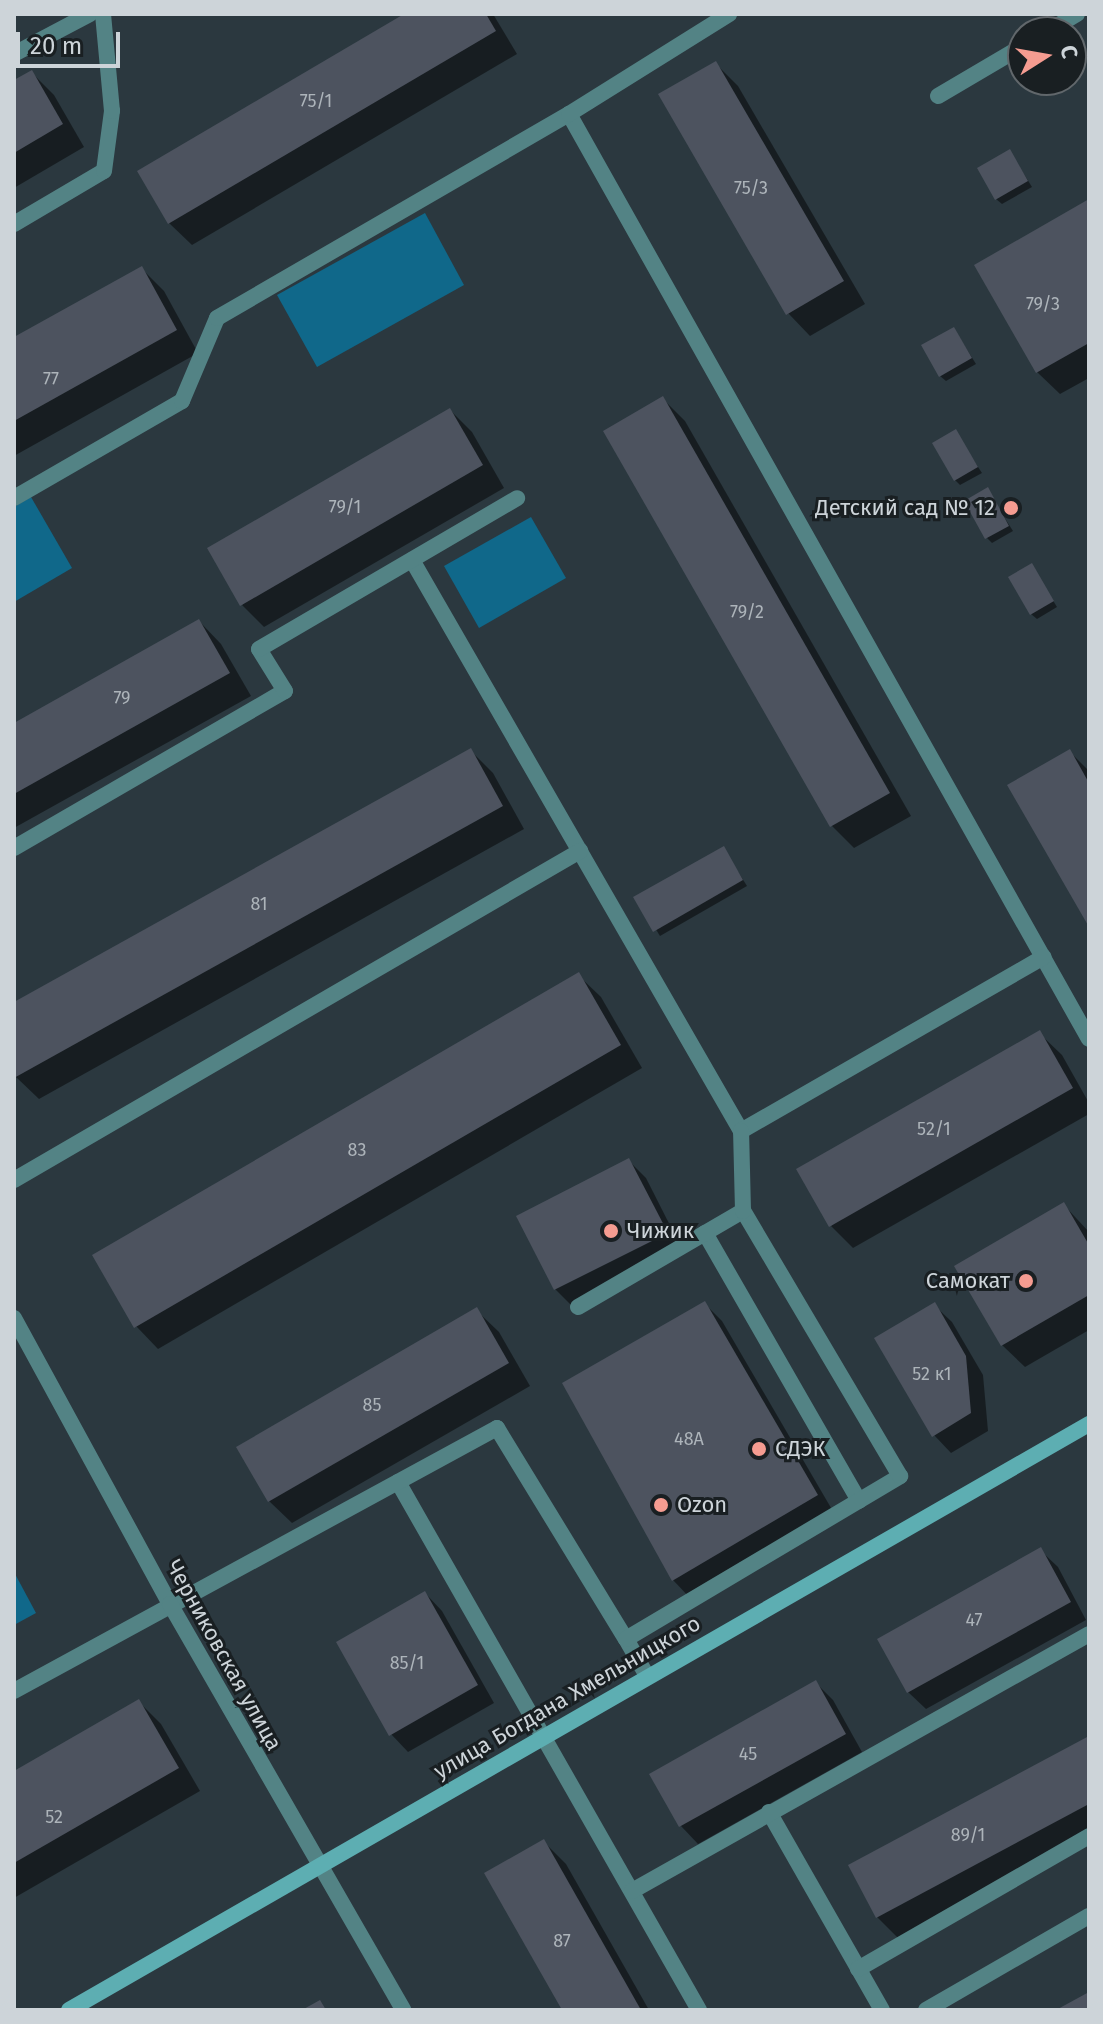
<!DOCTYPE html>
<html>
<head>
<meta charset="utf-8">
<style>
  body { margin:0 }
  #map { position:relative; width:1103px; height:2024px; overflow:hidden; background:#2b383f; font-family:"Fira Sans",sans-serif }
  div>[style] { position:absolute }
  .green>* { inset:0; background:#10688a }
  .shadow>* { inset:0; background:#0007 }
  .building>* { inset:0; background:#4d535f }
  .service>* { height:16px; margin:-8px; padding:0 8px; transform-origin:8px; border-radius:8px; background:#538385 }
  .tertiary>* { height:16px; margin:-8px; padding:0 8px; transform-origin:8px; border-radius:8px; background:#538385 }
  .secondary>* { height:16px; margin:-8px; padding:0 8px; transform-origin:8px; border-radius:8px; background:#5daeb2 }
  .dots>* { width:22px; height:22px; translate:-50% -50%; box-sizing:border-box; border:4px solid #191f22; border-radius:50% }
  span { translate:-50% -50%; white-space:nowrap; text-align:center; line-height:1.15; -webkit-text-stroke:6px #191f22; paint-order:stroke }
  .number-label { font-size:18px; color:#adb4ba }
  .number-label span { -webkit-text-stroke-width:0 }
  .poi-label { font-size:22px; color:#cdd4d9 }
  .right { translate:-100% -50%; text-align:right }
  .left { translate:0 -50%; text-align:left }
  .street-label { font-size:22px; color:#cdd4d9 }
  .frame { position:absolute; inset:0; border:16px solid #cdd4d9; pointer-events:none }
  .north { position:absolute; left:1007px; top:16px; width:80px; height:80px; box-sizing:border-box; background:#191f22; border:2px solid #61676b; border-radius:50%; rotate:79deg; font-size:22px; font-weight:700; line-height:32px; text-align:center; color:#cdd4d9 }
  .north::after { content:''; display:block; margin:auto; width:28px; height:36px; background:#f59c91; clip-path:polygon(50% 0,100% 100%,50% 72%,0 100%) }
  .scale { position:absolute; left:16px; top:32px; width:104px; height:36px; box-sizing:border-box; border:4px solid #cdd4d9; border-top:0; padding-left:10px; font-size:24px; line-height:28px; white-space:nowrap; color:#cdd4d9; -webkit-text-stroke:6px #191f22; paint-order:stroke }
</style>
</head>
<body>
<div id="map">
  <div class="green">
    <div style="clip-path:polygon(425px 213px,464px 285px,317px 367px,277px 295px)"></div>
    <div style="clip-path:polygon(31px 497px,72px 568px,14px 602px,14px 507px)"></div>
    <div style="clip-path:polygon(531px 517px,566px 578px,479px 628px,444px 566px)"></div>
    <div style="clip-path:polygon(14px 1572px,36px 1613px,14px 1625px)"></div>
  </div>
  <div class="shadow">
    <div style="clip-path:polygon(408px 14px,493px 14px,517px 54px,192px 245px,169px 223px)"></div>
    <div style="clip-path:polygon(715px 63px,738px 86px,865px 304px,810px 336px,788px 313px)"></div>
    <div style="clip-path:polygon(31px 72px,54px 95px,84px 147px,14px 188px,14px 82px)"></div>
    <div style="clip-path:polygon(1010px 152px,1032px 187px,1002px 204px,996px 199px)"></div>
    <div style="clip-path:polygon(1089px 201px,1089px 378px,1060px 394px,1037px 372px)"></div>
    <div style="clip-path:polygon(141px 268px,164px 291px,198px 353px,14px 456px,14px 340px)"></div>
    <div style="clip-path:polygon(954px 329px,976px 364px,946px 381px,940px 376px)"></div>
    <div style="clip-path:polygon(662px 398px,685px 421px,911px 816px,854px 848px,832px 826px,606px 431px)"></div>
    <div style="clip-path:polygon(450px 410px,472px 432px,504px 488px,264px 627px,242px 605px)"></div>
    <div style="clip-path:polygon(955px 432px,982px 473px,960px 485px,955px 480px)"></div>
    <div style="clip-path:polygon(987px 490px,1013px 531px,992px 543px,987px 538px)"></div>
    <div style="clip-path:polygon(1032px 566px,1057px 607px,1037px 619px,1031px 614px)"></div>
    <div style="clip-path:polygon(199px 621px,221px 644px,251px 696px,14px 828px,14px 725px)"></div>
    <div style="clip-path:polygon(470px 750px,493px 773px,524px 829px,39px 1099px,16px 1077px,14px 1005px)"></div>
    <div style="clip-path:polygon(1070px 752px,1089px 771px,1089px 923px)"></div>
    <div style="clip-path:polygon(723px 848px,747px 886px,660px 936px,636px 897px)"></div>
    <div style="clip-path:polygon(578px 975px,601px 997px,642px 1068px,158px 1349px,136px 1326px)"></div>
    <div style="clip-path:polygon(1039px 1033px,1062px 1055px,1089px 1103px,1089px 1114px,853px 1248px,831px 1226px)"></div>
    <div style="clip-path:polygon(629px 1161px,646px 1178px,683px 1251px,573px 1307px,555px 1289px)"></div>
    <div style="clip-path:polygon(1064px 1205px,1089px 1232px,1089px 1330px,1025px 1367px,1002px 1345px)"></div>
    <div style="clip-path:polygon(705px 1304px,722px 1321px,834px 1513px,690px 1598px,673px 1580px)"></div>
    <div style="clip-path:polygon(934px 1305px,952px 1322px,983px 1375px,988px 1431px,951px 1453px,934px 1435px)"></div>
    <div style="clip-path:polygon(476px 1310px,499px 1332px,530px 1386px,292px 1523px,269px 1501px)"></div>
    <div style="clip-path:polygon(1040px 1550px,1058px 1567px,1086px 1620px,926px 1709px,908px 1692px)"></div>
    <div style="clip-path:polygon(425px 1593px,442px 1611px,494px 1703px,408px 1752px,391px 1734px)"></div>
    <div style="clip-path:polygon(816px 1683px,833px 1700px,862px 1752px,698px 1844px,681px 1826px,652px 1774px)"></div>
    <div style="clip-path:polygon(139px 1702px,161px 1724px,200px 1791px,14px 1898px,14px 1773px)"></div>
    <div style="clip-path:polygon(1089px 1738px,1089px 1838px,900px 1940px,877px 1917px)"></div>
    <div style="clip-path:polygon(543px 1841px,566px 1864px,649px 2010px,564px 2010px)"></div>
  </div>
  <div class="building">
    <div style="clip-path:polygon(404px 14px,486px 14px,496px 31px,168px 224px,137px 171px)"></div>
    <div style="clip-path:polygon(716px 61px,844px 281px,786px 315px,658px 94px)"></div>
    <div style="clip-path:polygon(32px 70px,63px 124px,14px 153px,14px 80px)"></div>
    <div style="clip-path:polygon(1010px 149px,1028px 181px,995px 200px,977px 168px)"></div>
    <div style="clip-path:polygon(1089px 199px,1089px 343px,1036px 373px,974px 265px)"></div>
    <div style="clip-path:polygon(142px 266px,177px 330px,14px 421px,14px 337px)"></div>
    <div style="clip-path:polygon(954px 327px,972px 358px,939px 377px,921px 345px)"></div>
    <div style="clip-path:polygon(663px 396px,890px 793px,830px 827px,603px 431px)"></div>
    <div style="clip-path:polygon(450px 408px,483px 465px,240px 606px,207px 548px)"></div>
    <div style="clip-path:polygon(956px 429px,978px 467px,954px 481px,932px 443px)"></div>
    <div style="clip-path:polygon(988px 487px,1009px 526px,985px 539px,964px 501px)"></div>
    <div style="clip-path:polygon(1032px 563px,1054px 601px,1030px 615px,1008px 577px)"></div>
    <div style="clip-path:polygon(199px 619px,230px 673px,14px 794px,14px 723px)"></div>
    <div style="clip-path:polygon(471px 748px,503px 806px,14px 1078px,14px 1002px)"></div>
    <div style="clip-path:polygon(1070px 749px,1089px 783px,1089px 927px,1007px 785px)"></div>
    <div style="clip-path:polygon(724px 846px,743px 880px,653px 932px,633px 897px)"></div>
    <div style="clip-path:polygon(579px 972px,621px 1045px,134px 1328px,92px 1255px)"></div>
    <div style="clip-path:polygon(1040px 1030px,1073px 1088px,829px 1227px,796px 1169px)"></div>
    <div style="clip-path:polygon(629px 1158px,668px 1233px,554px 1290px,516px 1216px)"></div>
    <div style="clip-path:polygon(1064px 1202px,1089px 1245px,1089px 1295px,1001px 1346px,954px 1266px)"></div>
    <div style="clip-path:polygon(705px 1301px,818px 1495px,672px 1581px,562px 1383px)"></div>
    <div style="clip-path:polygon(935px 1302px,966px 1356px,971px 1413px,932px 1437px,874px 1338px)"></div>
    <div style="clip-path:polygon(477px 1307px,509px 1363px,268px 1502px,236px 1447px)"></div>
    <div style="clip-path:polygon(1041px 1547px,1071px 1602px,907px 1693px,877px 1639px)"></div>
    <div style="clip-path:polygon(425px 1591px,478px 1685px,389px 1736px,336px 1642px)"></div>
    <div style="clip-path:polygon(816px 1680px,846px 1734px,679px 1827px,649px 1774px)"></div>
    <div style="clip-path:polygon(139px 1699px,179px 1768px,14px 1863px,14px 1771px)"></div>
    <div style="clip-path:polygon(1089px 1736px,1089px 1804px,876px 1918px,848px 1865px)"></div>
    <div style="clip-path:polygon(544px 1839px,641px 2010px,562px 2010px,484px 1873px)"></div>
    <div style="clip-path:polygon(1089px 1992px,1089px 2010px,1056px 2010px)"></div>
    <div style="clip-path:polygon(320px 2000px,326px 2010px,302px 2010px)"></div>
  </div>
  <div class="service">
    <div style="left:1047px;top:32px;width:35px;rotate:-31deg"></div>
    <div style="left:14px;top:54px;width:86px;rotate:-27.8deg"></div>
    <div style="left:938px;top:96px;width:99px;rotate:-30.5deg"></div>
    <div style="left:569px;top:114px;width:1061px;rotate:60.66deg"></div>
    <div style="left:14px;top:224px;width:104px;rotate:-30.5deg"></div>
    <div style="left:104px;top:171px;width:61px;rotate:-82.4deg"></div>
    <div style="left:112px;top:111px;width:97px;rotate:-95.3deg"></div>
    <div style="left:14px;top:498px;width:194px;rotate:-30deg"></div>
    <div style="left:182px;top:401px;width:90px;rotate:-67.1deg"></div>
    <div style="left:217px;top:318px;width:407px;rotate:-30.1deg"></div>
    <div style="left:569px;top:114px;width:189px;rotate:-32deg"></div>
    <div style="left:412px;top:560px;width:659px;rotate:60.05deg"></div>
    <div style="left:741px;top:1131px;width:349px;rotate:-29.9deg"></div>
    <div style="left:14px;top:848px;width:313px;rotate:-30.1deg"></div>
    <div style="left:285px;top:691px;width:49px;rotate:-121.8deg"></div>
    <div style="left:259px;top:649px;width:299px;rotate:-30.3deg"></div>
    <div style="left:14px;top:1180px;width:655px;rotate:-30.17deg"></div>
    <div style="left:705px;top:1233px;width:309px;rotate:60.1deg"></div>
    <div style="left:578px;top:1307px;width:191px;rotate:-30.2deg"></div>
    <div style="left:398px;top:1482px;width:608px;rotate:60.31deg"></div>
    <div style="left:626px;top:1639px;width:43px;rotate:60.4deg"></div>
    <div style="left:14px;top:1691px;width:550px;rotate:-28.57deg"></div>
    <div style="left:497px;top:1428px;width:247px;rotate:58.6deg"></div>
    <div style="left:626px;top:1639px;width:319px;rotate:-30.7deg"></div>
    <div style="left:900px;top:1476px;width:308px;rotate:-120.6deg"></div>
    <div style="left:743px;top:1211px;width:80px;rotate:-91.4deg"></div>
    <div style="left:769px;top:1812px;width:228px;rotate:60.3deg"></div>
    <div style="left:632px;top:1891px;width:524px;rotate:-29.35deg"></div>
    <div style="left:858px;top:1969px;width:267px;rotate:-29.9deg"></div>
    <div style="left:926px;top:2010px;width:188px;rotate:-30deg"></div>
  </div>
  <div class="tertiary">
    <div style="left:14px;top:1318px;width:326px;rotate:61.4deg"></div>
    <div style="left:170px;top:1604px;width:468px;rotate:60.1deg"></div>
  </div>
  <div class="secondary">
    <div style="left:69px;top:2010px;width:1176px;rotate:-29.88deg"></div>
  </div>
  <div class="dots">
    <div style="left:1011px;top:508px;background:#f59c91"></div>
    <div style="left:611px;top:1231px;background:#f59c91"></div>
    <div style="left:1026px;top:1281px;background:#f59c91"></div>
    <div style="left:759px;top:1449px;background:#f59c91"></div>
    <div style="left:661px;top:1505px;background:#f59c91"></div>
  </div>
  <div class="number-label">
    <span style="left:316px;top:101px">75/1</span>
    <span style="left:751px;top:188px">75/3</span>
    <span style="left:1043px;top:304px">79/3</span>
    <span style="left:51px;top:379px">77</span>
    <span style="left:345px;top:507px">79/1</span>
    <span style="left:747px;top:612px">79/2</span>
    <span style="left:122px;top:698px">79</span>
    <span style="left:259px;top:904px">81</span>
    <span style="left:934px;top:1129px">52/1</span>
    <span style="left:357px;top:1150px">83</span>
    <span style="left:932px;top:1374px">52 к1</span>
    <span style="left:372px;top:1405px">85</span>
    <span style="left:689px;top:1439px">48А</span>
    <span style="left:974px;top:1620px">47</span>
    <span style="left:407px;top:1663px">85/1</span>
    <span style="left:748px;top:1754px">45</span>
    <span style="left:54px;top:1817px">52</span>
    <span style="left:968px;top:1835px">89/1</span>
    <span style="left:562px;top:1941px">87</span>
  </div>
  <div class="poi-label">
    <span class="right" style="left:995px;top:508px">Детский сад № 12</span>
    <span class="left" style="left:627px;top:1231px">Чижик</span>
    <span class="right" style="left:1010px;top:1281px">Самокат</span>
    <span class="left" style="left:775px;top:1449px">СДЭК</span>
    <span class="left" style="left:677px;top:1505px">Ozon</span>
  </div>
  <div class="street-label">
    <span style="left:224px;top:1655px;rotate:61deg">Черниковская улица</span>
    <span style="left:567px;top:1697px;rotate:-30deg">улица Богдана Хмельницкого</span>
  </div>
  <div class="frame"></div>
  <div class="north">С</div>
  <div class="scale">20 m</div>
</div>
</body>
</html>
